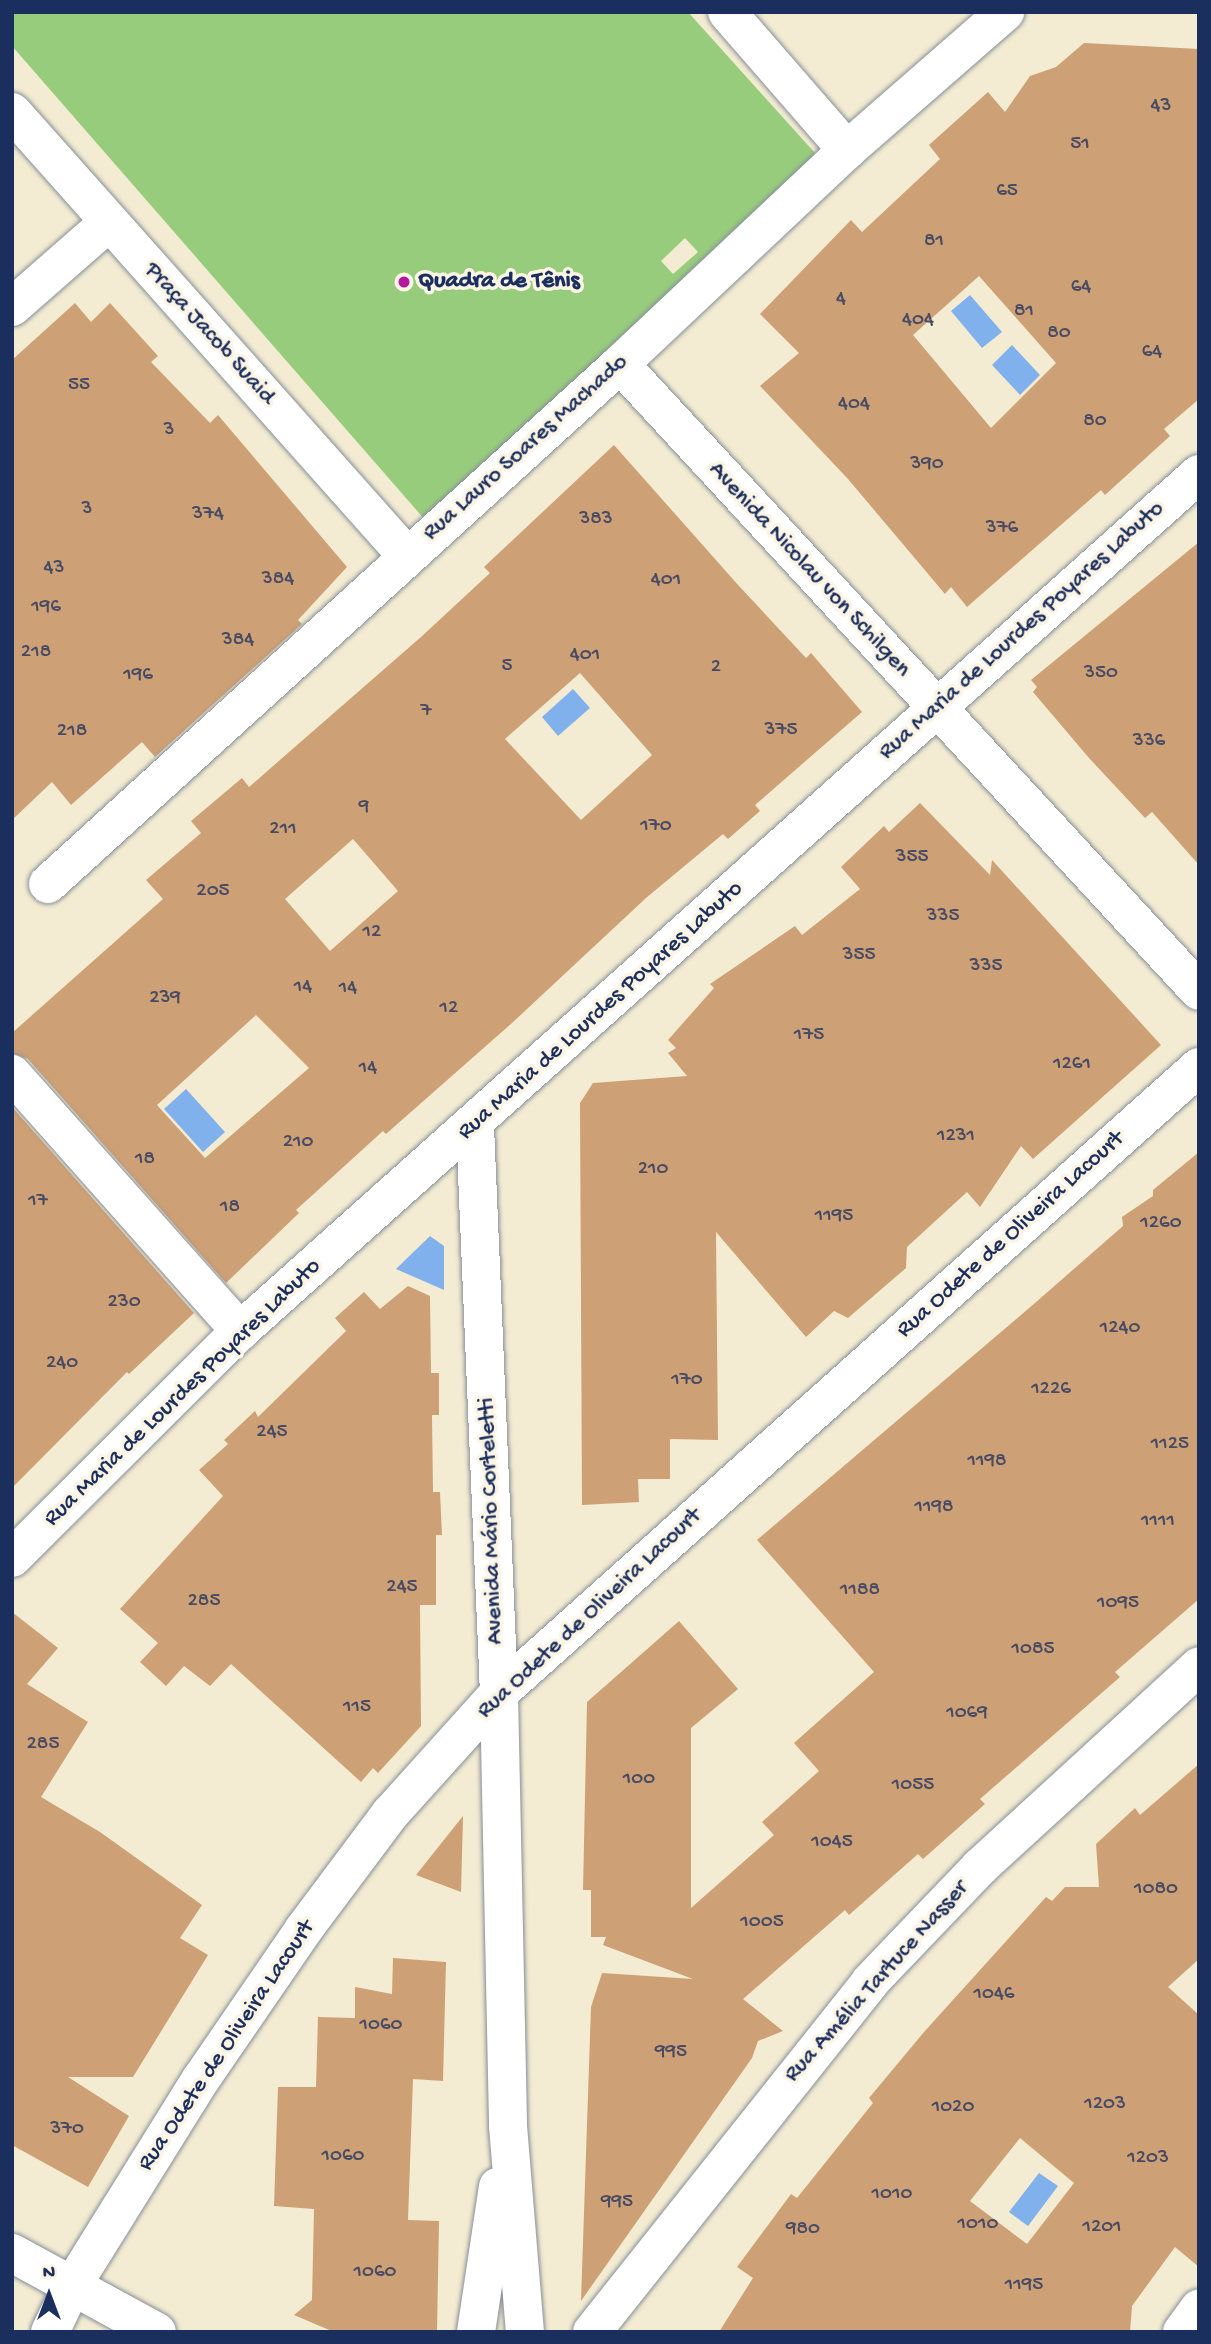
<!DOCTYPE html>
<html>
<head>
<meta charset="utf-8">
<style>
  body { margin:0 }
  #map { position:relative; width:1211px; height:2344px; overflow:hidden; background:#f3ecd2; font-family:"Gochi Hand",sans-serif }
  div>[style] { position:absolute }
  .green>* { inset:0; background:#98cc7d }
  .water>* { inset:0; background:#81b1ec }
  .building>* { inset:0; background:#cea075 }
  .roads { filter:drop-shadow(0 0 2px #878e98) drop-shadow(0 0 2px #878e98) }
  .minor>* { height:38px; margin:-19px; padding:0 19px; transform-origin:19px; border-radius:19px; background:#fff }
  .dots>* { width:19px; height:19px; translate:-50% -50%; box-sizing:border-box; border:4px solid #fcf5e5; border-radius:50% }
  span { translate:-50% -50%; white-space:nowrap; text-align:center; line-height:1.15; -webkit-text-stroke:7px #fcf5e5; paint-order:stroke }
  .number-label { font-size:21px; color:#484b64 }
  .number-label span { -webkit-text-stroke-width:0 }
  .poi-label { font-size:24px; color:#1b2f5e; font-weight:700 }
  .left { translate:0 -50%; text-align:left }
  .street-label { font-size:24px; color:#1b2f5e }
  .frame { position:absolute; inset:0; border:14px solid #1b2f5e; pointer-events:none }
  .north { position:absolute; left:14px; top:2260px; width:70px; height:70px; -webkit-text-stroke:5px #fcf5e5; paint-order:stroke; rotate:0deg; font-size:19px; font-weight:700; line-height:28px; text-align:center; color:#1b2f5e }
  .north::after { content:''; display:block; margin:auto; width:24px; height:32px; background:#1b2f5e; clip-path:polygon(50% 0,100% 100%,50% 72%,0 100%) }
</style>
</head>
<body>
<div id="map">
  <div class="green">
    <div style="clip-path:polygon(evenodd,12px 12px,688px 12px,824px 163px,426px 521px,12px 46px,12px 12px,685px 238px,698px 252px,673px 274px,661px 261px,685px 238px)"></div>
  </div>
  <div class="water">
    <div style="clip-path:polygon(970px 295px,1002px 332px,982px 348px,951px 311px)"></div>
    <div style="clip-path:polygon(1012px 345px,1040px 375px,1020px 395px,992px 365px)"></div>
    <div style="clip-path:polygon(573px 689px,590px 708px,558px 736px,542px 717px)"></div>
    <div style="clip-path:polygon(186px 1089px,225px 1132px,203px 1152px,164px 1109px)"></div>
    <div style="clip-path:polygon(430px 1236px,444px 1246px,444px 1290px,396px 1269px)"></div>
    <div style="clip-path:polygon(1039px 2173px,1058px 2186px,1028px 2226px,1009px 2212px)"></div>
  </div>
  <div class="building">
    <div style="clip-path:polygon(evenodd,1084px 43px,1199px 49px,1199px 399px,1164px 429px,1170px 436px,1105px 495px,1101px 490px,967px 607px,951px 587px,945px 594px,848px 479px,760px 386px,799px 353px,760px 314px,851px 220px,862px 232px,940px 159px,929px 145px,988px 92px,1005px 112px,1030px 76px,1056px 67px,1084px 43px,979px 276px,1056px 363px,991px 428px,913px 335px,979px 276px)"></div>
    <div style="clip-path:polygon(75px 303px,91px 322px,110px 303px,158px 356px,151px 362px,210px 423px,218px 415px,347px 567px,298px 620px,302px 624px,155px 757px,142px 742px,71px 805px,52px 782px,12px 820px,12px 360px)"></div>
    <div style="clip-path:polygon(evenodd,614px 445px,739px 586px,806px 658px,811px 653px,862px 712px,755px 805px,760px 811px,728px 839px,723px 834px,646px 898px,512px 1023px,386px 1134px,383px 1131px,296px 1210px,299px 1213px,226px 1283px,28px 1059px,12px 1053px,12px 1033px,163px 899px,146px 880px,201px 833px,191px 821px,242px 778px,249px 787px,421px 637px,490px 573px,484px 567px,614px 445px,580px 673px,652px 755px,581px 820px,505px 739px,580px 673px,614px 445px,353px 839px,398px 891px,330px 951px,285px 899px,353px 839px,614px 445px,256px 1015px,309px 1068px,205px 1158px,157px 1105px,256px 1015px)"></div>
    <div style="clip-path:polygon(1199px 542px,1199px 865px,1152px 812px,1145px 818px,1089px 758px,1033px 692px,1037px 687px,1031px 680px)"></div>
    <div style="clip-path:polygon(920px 803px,990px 875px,992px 860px,1161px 1045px,1033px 1159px,1021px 1146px,980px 1207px,967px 1192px,907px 1247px,906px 1268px,848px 1318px,834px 1311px,806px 1337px,716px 1232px,718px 1440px,670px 1439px,670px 1479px,638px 1479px,639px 1502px,582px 1505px,580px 1103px,593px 1083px,687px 1076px,668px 1053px,676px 1048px,668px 1040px,714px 988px,710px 984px,795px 926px,802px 935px,860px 889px,841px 867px,884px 826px,889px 832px)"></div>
    <div style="clip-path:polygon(12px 1107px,194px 1313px,129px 1374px,127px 1372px,12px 1488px)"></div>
    <div style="clip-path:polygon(1199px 1152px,1199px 1599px,1115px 1672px,1120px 1677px,980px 1799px,985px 1804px,923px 1859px,918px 1854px,849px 1915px,845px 1910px,743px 1999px,783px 2031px,758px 2041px,752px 2058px,581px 2301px,591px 2007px,602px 1973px,693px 1979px,603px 1945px,606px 1937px,591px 1937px,591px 1890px,583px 1890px,587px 1702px,679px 1621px,738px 1689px,691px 1728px,691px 1908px,774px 1835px,762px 1822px,819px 1771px,794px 1743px,874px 1672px,757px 1540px,1035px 1303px,1123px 1226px,1122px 1217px,1153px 1196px,1153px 1190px)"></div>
    <div style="clip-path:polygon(408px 1286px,430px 1296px,431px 1373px,439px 1373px,439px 1415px,432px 1415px,433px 1492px,440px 1492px,442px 1535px,436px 1535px,436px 1605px,420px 1605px,421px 1726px,378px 1773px,373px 1768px,361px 1782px,231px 1664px,210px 1686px,184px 1666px,166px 1686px,140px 1662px,158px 1643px,120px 1609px,223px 1496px,199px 1470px,228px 1444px,224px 1440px,255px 1411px,258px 1417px,346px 1331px,335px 1318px,364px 1292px,380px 1309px)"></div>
    <div style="clip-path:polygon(12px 1612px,58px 1648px,27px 1684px,88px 1722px,41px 1797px,100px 1832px,202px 1905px,180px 1938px,208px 1955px,133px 2077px,68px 2077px,129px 2116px,88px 2187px,12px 2145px)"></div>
    <div style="clip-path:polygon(evenodd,1199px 1764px,1199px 1959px,1168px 1987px,1199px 2015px,1199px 2267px,1175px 2247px,1132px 2306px,1130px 2332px,719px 2332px,753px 2278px,737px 2267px,791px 2194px,797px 2198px,873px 2103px,869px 2098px,924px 2032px,1046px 1897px,1052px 1901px,1065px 1887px,1099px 1887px,1096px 1844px,1135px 1808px,1140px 1815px,1199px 1764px,1020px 2138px,1074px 2183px,1027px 2244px,970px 2201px,1020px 2138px)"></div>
    <div style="clip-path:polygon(463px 1816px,461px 1892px,416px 1875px)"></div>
    <div style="clip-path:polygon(393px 1958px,446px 1962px,443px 2081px,413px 2079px,408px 2220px,439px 2221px,437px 2332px,334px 2332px,294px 2315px,312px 2300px,314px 2209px,274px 2206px,278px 2087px,316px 2087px,318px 2017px,355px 2018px,355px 1987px,392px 1994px)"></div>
  </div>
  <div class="roads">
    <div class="minor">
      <div style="left:727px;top:12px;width:183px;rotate:49deg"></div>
      <div style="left:12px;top:112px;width:594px;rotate:48.34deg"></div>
      <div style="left:12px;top:307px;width:129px;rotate:-41.2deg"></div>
      <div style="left:620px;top:364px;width:853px;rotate:47.28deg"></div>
      <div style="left:48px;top:884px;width:773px;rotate:-42.27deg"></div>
      <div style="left:620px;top:364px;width:312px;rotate:-43.3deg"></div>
      <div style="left:847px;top:150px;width:210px;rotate:-41.1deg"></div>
      <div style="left:12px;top:1074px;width:344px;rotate:48.4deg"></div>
      <div style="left:475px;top:1126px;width:568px;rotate:87.58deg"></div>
      <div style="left:499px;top:1693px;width:433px;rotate:88.8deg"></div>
      <div style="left:508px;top:2126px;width:207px;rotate:85.3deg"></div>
      <div style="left:12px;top:1558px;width:322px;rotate:-44.9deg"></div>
      <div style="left:240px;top:1331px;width:1286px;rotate:-41.79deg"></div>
      <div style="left:12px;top:2253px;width:165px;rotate:28.6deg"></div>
      <div style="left:50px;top:2332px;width:51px;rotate:-64.4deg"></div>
      <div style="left:72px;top:2286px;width:244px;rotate:-58.1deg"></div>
      <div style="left:201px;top:2079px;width:182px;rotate:-55.5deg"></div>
      <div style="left:304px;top:1929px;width:144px;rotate:-53.2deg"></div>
      <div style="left:390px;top:1814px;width:163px;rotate:-48deg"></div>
      <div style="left:499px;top:1693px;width:939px;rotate:-41.81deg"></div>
      <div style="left:476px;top:2332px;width:147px;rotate:-81.4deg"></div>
      <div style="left:592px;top:2332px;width:447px;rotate:-51.5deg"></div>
      <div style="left:870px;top:1982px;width:159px;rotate:-46.3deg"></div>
      <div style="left:980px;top:1867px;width:297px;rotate:-42.5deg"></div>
      <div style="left:1182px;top:2332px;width:29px;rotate:-54deg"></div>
    </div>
  </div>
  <div class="dots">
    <div style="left:404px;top:282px;background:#b5179e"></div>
  </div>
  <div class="number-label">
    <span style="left:1161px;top:107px">43</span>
    <span style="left:1080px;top:145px">51</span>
    <span style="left:1007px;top:192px">65</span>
    <span style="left:934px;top:242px">81</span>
    <span style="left:1081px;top:288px">64</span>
    <span style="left:841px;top:300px">4</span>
    <span style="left:1024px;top:312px">81</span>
    <span style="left:918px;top:321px">404</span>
    <span style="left:1059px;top:334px">80</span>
    <span style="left:1152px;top:353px">64</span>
    <span style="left:79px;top:386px">55</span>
    <span style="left:854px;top:405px">404</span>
    <span style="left:1095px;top:422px">80</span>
    <span style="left:169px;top:431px">3</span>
    <span style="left:927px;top:465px">390</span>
    <span style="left:87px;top:510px">3</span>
    <span style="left:208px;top:515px">374</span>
    <span style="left:596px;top:520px">383</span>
    <span style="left:1002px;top:529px">376</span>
    <span style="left:54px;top:569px">43</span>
    <span style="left:278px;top:580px">384</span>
    <span style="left:666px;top:581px">401</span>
    <span style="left:46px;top:608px">196</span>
    <span style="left:238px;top:641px">384</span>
    <span style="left:36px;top:653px">218</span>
    <span style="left:585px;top:656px">401</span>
    <span style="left:507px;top:667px">5</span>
    <span style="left:716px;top:668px">2</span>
    <span style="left:1101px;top:674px">350</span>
    <span style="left:138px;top:676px">196</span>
    <span style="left:426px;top:712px">7</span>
    <span style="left:781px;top:731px">375</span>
    <span style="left:72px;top:732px">218</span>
    <span style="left:1149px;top:742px">336</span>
    <span style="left:364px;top:808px">9</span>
    <span style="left:656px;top:827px">170</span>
    <span style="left:283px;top:830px">211</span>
    <span style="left:912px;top:858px">355</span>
    <span style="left:213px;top:892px">205</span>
    <span style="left:943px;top:917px">335</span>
    <span style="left:372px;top:933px">12</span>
    <span style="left:859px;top:956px">355</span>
    <span style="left:986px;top:967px">335</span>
    <span style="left:303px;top:988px">14</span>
    <span style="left:348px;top:989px">14</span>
    <span style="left:165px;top:999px">239</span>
    <span style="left:449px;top:1009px">12</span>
    <span style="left:809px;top:1036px">175</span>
    <span style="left:1072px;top:1065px">1261</span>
    <span style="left:368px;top:1069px">14</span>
    <span style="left:956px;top:1137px">1231</span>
    <span style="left:298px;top:1143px">210</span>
    <span style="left:145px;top:1160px">18</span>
    <span style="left:653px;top:1170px">210</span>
    <span style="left:38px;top:1202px">17</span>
    <span style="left:230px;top:1208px">18</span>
    <span style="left:834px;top:1217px">1195</span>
    <span style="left:1161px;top:1224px">1260</span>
    <span style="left:124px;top:1303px">230</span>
    <span style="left:1120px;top:1329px">1240</span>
    <span style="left:62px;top:1364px">240</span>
    <span style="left:687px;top:1381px">170</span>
    <span style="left:1051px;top:1390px">1226</span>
    <span style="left:272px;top:1433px">245</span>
    <span style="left:1170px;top:1445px">1125</span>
    <span style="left:987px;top:1462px">1198</span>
    <span style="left:934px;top:1508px">1198</span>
    <span style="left:1158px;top:1522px">1111</span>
    <span style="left:402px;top:1588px">245</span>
    <span style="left:860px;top:1591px">1188</span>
    <span style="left:204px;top:1602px">285</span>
    <span style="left:1118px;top:1604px">1095</span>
    <span style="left:1033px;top:1650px">1085</span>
    <span style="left:357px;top:1708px">115</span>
    <span style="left:967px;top:1714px">1069</span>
    <span style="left:43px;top:1745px">285</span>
    <span style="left:639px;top:1780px">100</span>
    <span style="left:913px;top:1786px">1055</span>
    <span style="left:832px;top:1843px">1045</span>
    <span style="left:1156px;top:1890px">1080</span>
    <span style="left:762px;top:1923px">1005</span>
    <span style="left:994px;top:1995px">1046</span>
    <span style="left:381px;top:2026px">1060</span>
    <span style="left:671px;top:2053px">995</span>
    <span style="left:1105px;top:2105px">1203</span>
    <span style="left:953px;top:2108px">1020</span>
    <span style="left:67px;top:2130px">370</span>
    <span style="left:343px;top:2157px">1060</span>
    <span style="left:1148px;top:2159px">1203</span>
    <span style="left:892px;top:2195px">1010</span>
    <span style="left:617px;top:2203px">995</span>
    <span style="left:978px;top:2225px">1010</span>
    <span style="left:1102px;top:2228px">1201</span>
    <span style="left:803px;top:2230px">980</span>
    <span style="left:375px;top:2273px">1060</span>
    <span style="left:1024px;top:2286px">1195</span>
  </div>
  <div class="poi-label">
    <span class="left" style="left:418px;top:282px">Quadra de Tênis</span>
  </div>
  <div class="street-label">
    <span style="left:209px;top:334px;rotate:48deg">Praça Jacob Suaid</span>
    <span style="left:526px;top:448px;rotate:-42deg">Rua Lauro Soares Machado</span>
    <span style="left:809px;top:570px;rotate:47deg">Avenida Nicolau von Schilgen</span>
    <span style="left:1022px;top:631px;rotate:-42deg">Rua Maria de Lourdes Poyares Labuto</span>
    <span style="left:601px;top:1011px;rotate:-42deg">Rua Maria de Lourdes Poyares Labuto</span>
    <span style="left:1011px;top:1235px;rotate:-42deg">Rua Odete de Oliveira Lacourt</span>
    <span style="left:183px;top:1393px;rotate:-44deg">Rua Maria de Lourdes Poyares Labuto</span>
    <span style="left:492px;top:1521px;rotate:-92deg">Avenida Mário Corteletti</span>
    <span style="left:590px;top:1614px;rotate:-43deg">Rua Odete de Oliveira Lacourt</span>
    <span style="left:877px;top:1982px;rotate:-48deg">Rua Amélia Tartuce Nasser</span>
    <span style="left:227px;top:2046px;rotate:-56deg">Rua Odete de Oliveira Lacourt</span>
  </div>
  <div class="frame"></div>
  <div class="north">N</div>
</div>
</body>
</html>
